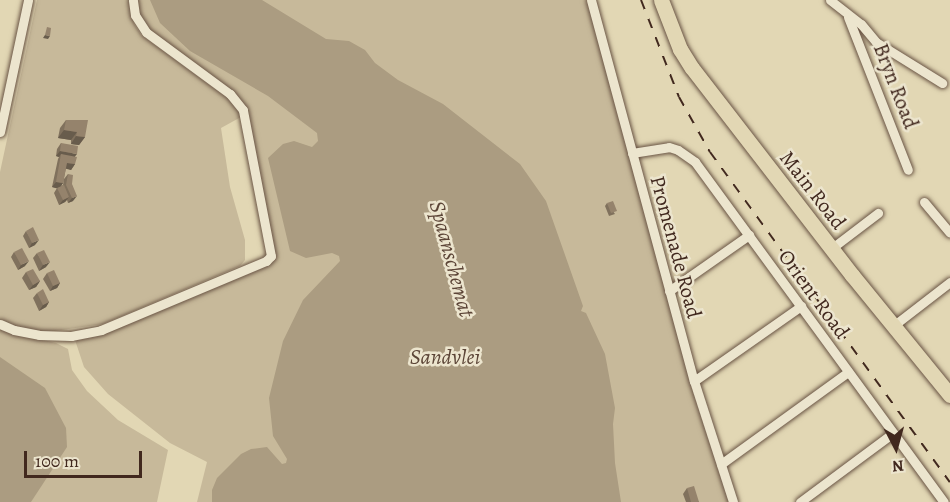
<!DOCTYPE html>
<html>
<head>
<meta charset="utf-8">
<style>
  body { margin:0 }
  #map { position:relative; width:950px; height:502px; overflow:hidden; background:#e2d7b4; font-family:Alegreya,serif }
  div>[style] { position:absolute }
  .green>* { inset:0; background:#c7b99a }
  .water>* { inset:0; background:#ab9c81 }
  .roads { filter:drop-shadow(0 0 2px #695444) drop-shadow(0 0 2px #695444) }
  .street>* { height:9px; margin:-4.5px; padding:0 4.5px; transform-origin:4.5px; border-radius:4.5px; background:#ece5ce }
  .primary>* { height:15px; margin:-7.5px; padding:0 7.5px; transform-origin:7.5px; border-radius:7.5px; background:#e2d7b4 }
  .rail>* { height:2px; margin-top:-1px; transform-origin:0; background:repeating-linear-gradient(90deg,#41281e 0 10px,transparent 0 20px) }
  .wall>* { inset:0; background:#80715d }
  .shaded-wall>* { inset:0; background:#685c4c }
  .building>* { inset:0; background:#95836c }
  span { translate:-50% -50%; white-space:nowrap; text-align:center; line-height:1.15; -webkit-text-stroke:5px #ece5ce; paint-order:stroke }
  .street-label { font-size:21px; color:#41281e }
  .water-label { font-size:22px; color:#5c4537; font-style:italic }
  .north { position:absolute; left:866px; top:418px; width:60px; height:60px; -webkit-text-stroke:4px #ece5ce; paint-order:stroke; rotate:174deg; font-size:16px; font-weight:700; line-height:24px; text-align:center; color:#41281e }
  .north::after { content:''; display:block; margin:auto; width:21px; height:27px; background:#41281e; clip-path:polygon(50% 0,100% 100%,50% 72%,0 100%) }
  .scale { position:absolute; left:24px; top:451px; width:118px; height:27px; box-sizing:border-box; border:3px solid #41281e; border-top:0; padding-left:8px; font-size:18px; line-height:21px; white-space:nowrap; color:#41281e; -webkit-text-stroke:4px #ece5ce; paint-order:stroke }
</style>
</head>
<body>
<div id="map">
  <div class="green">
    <div style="clip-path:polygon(37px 0,129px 0,134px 24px,141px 35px,234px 103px,241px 117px,221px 128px,230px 187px,245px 240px,245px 260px,240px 266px,103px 324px,41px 333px,0 322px,0 172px)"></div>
    <div style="clip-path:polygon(134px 0,591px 0,645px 201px,733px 502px,197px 502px,207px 462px,170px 443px,108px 394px,84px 367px,74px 337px,270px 263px,239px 103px,142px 27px)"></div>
    <div style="clip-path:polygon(0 329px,56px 343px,68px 349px,72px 370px,87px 391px,118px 420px,168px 450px,157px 502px,0 502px)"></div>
  </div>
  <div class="water">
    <div style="clip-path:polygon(150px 0,262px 0,326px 39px,349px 41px,365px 50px,375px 63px,398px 80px,443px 104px,520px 164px,546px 201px,583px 306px,581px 311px,586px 313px,605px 354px,615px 408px,613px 424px,615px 463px,621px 502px,212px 502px,212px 490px,217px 478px,241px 454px,251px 449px,267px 447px,282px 464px,286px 463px,287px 459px,273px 436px,269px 398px,283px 341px,303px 300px,340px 261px,339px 256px,332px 253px,306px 258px,290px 251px,268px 158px,283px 144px,294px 141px,312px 147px,318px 141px,317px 133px,268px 96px,190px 51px,160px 23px)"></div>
    <div style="clip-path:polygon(0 357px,45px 388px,66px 428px,67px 447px,31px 502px,0 502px)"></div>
  </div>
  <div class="roads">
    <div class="street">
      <div style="left:591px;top:0;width:395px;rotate:74.9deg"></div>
      <div style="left:694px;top:381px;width:127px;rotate:72.1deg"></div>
      <div style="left:830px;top:0;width:39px;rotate:38deg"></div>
      <div style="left:861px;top:24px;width:23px;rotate:50deg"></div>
      <div style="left:876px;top:42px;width:78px;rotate:31.8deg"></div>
      <div style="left:848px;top:17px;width:164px;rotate:68.6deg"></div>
      <div style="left:0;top:132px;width:135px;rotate:-78deg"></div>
      <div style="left:632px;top:153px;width:37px;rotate:-9deg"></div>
      <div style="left:669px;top:147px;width:9px;rotate:18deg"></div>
      <div style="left:678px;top:150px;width:21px;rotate:35deg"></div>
      <div style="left:695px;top:162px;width:421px;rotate:53.8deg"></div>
      <div style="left:924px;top:202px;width:40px;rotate:50deg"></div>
      <div style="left:832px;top:248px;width:58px;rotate:-37.3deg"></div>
      <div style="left:669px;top:291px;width:98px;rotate:-35deg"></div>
      <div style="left:0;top:324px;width:15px;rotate:23deg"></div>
      <div style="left:14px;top:330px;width:25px;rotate:11deg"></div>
      <div style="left:39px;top:335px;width:32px;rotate:2deg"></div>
      <div style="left:71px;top:336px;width:31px;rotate:-11deg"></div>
      <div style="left:101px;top:330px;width:179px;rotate:-22.7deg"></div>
      <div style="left:266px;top:261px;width:7px;rotate:-45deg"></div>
      <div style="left:271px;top:256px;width:149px;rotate:-100.9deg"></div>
      <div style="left:243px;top:110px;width:21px;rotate:-129deg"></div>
      <div style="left:230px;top:94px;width:104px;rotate:-143.6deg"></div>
      <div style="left:146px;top:32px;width:20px;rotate:-123deg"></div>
      <div style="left:135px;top:15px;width:15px;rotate:-98deg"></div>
      <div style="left:893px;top:326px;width:72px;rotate:-37.7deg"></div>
      <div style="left:694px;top:381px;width:131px;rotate:-35deg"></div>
      <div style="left:721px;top:464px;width:157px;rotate:-35.9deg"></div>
      <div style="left:800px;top:502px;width:116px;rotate:-36.6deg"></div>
    </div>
    <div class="primary">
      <div style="left:661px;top:0;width:53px;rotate:68.8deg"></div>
      <div style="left:680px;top:49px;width:22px;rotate:58deg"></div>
      <div style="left:692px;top:68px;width:262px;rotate:52.3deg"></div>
      <div style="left:852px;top:275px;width:155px;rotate:50.8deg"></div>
    </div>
  </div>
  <div class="rail">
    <div style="left:641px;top:0;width:104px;rotate:68.6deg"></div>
    <div style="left:679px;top:97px;width:63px;rotate:60.6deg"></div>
    <div style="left:710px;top:152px;width:408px;rotate:54deg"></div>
  </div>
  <div class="wall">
    <div style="clip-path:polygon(66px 120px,85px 137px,79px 145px,71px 144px,71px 140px,58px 138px,60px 128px)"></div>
    <div style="clip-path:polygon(61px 143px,75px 156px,75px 164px,71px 170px,66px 168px,63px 183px,61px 186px,63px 185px,64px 179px,68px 174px,72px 184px,73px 201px,68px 203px,67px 200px,65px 202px,59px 205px,54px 193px,57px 188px,52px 187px,58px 159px,59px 157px,56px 156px,57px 149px)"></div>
    <div style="clip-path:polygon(607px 203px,615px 214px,609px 216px,605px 206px)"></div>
    <div style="clip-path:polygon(26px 231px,35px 245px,29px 248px,23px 236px)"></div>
    <div style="clip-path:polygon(14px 252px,25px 266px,18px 270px,11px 257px)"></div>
    <div style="clip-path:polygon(37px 253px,46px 267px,39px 271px,33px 258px)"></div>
    <div style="clip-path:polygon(26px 272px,40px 281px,36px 287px,29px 290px,22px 278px)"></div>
    <div style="clip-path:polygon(47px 273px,60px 283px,57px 288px,50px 291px,43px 279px)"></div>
    <div style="clip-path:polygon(37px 293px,49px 302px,46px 307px,39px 311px,33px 298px)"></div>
    <div style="clip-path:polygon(687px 488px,699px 502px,686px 502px,683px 494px)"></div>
  </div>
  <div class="shaded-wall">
    <div style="clip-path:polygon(45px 35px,50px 36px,48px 39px,43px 38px)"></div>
    <div style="clip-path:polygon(64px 130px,77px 132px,71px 140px,58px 138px)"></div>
    <div style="clip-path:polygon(76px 136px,85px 137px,79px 145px,71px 144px)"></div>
    <div style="clip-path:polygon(60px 151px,77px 154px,73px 159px,61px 154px,59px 157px,56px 156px)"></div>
    <div style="clip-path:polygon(67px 163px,75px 164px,71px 170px,63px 168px)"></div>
    <div style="clip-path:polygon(56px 182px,63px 183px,59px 189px,52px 187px)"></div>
    <div style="clip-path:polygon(77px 196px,73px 201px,68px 203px,72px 198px)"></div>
    <div style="clip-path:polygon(69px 197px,65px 202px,59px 205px,63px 200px)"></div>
    <div style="clip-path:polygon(39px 240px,35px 245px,29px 248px,32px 243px)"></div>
    <div style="clip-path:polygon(29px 261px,25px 266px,18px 270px,21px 265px)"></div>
    <div style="clip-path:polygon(50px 262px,46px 267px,39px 271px,43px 265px)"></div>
    <div style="clip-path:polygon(40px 281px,36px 287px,29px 290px,33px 285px)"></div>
    <div style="clip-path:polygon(60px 283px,57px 288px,50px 291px,53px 286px)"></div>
    <div style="clip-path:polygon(49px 302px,46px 307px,39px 311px,43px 305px)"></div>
  </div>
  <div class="building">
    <div style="clip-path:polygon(47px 27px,51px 28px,50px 36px,45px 35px)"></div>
    <div style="clip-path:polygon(66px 120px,88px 120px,85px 137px,76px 136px,77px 132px,64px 130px)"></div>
    <div style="clip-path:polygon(61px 143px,78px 146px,77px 154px,60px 151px)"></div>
    <div style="clip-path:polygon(61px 154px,77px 157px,75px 164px,67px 163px,63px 183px,56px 182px)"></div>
    <div style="clip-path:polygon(68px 174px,73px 175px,72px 184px,77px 196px,72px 198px,66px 185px)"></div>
    <div style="clip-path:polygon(64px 185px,69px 197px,63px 200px,57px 188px)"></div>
    <div style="clip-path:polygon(613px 201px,617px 211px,611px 213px,607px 203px)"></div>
    <div style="clip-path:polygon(33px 227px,39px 240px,32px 243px,26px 231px)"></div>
    <div style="clip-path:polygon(22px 248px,29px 261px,21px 265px,14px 252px)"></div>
    <div style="clip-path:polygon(44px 250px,50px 262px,43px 265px,37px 253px)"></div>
    <div style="clip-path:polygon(33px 269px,40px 281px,33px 285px,26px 272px)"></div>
    <div style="clip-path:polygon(54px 270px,60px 283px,53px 286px,47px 273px)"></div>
    <div style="clip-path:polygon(43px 289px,49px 302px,43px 305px,37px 293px)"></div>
    <div style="clip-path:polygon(694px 486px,699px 502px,691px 502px,687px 488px)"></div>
  </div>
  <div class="street-label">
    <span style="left:896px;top:86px;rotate:69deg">Bryn Road</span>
    <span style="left:813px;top:190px;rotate:52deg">Main Road</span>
    <span style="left:676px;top:247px;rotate:75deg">Promenade Road</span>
    <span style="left:814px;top:294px;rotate:54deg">Orient Road</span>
  </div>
  <div class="water-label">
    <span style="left:451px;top:259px;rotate:75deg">Spaanschemat</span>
    <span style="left:445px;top:358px">Sandvlei</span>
  </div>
  <div class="north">N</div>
  <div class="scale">100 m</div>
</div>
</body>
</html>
